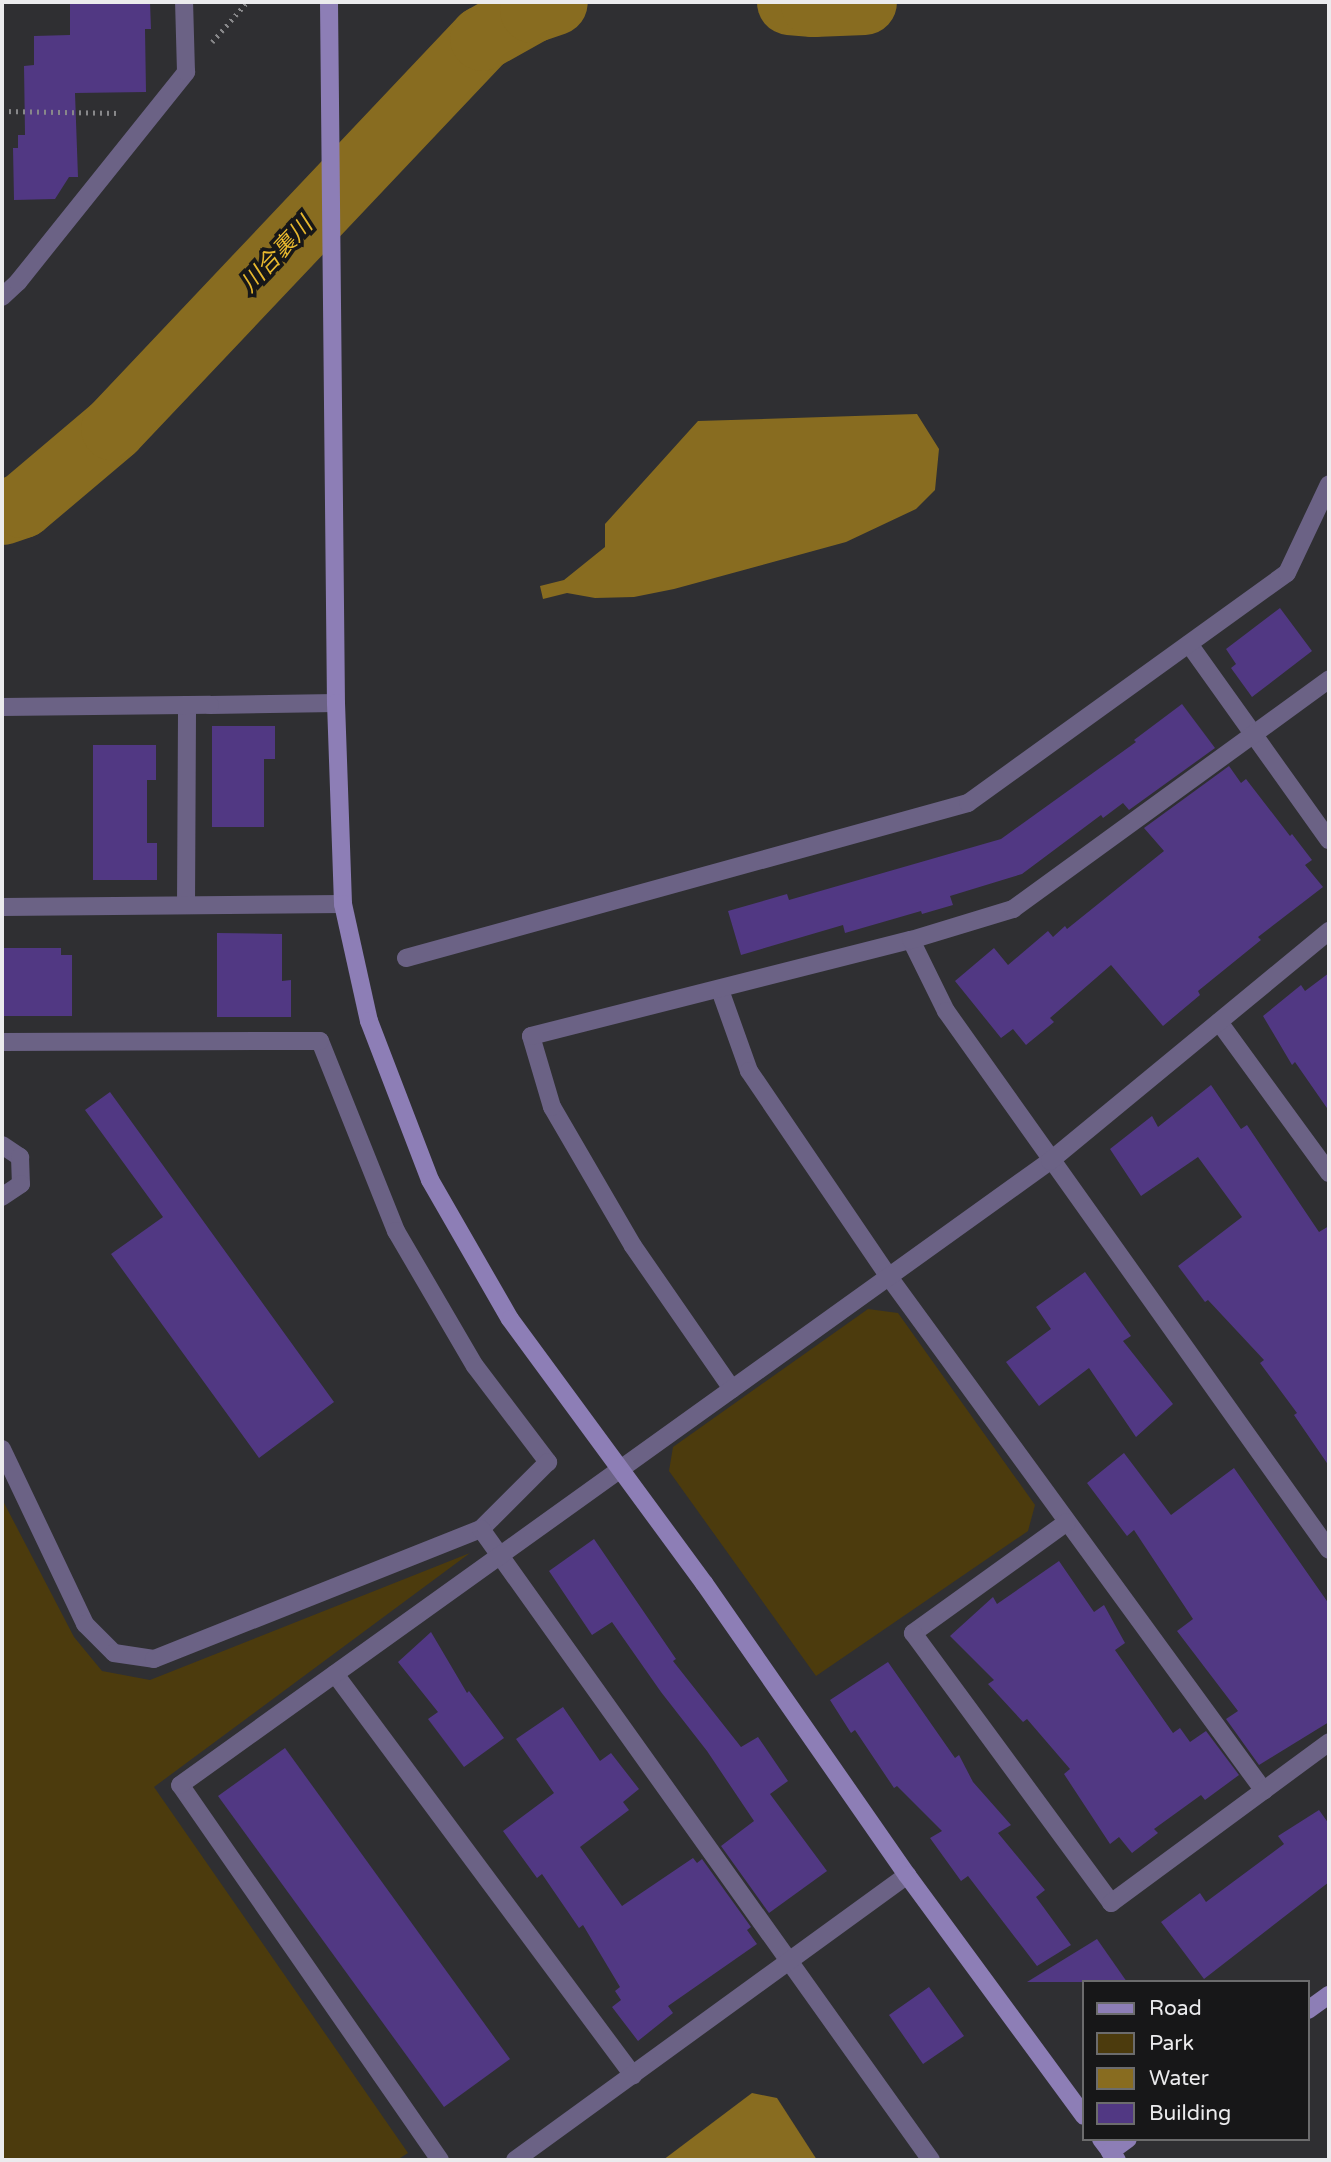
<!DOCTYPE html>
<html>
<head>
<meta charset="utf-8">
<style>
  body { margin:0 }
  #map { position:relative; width:1331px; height:2162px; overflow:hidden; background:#2f2f32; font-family:"Varela Round","Noto Sans JP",sans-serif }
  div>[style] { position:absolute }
  .green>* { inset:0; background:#4c3b0d }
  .water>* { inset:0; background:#886c20 }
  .river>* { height:65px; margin:-32.5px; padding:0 32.5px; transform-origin:32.5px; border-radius:32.5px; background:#886c20 }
  .building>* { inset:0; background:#513883 }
  .path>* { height:4.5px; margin-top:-2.25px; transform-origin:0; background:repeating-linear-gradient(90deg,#88888a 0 2px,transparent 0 7px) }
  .lane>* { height:18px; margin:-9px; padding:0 9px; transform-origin:9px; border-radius:9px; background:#6b6285 }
  .street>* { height:18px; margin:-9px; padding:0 9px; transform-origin:9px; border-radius:9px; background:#6b6285 }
  .secondary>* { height:18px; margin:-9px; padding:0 9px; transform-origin:9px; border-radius:9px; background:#8d7eb6 }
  span { translate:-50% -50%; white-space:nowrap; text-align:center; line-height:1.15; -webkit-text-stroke:7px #171718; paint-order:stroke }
  .water-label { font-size:23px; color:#e7b82e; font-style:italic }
  .frame { position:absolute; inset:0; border:4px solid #ebebed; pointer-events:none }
  .legend { position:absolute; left:1082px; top:1980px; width:228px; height:161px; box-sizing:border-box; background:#171718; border:2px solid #6c6c6d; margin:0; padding:9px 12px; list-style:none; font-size:21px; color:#ebebed }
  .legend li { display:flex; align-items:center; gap:14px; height:35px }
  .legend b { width:35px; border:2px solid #6c6c6d }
</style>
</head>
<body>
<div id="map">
  <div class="green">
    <div style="clip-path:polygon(868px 1309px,898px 1313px,1035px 1505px,1028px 1531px,816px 1676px,669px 1471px,673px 1447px)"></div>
    <div style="clip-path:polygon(2px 1499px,74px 1637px,102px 1671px,150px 1680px,470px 1553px,154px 1787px,408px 2153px,397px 2160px,2px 2160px)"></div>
  </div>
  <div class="water">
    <div style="clip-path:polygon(917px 414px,939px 449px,935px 490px,916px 509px,846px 542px,674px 589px,634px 597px,595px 598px,567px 593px,543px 599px,540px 586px,564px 580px,605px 547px,605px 524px,698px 421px)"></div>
    <div style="clip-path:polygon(752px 2093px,777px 2098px,817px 2160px,663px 2160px)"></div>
  </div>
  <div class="river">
    <div style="left:789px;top:2px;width:24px;rotate:5deg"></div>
    <div style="left:813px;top:4px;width:51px;rotate:-2.2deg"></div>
    <div style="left:2px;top:512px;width:21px;rotate:-19deg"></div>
    <div style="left:22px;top:505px;width:119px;rotate:-40.2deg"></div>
    <div style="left:113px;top:428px;width:537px;rotate:-46.58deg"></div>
    <div style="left:482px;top:38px;width:57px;rotate:-29.2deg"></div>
    <div style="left:532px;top:10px;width:24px;rotate:-19deg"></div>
  </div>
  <div class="building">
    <div style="clip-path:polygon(70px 2px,150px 2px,151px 29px,145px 29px,146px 92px,75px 93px,78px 177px,69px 177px,55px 199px,14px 200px,13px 148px,18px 148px,18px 135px,25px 135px,24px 66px,34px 65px,34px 36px,70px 35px)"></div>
    <div style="clip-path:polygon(1280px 608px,1312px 651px,1252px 697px,1231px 668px,1236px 664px,1226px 649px)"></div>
    <div style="clip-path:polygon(1182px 704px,1215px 748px,1129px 810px,1123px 803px,1103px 818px,1101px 815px,1022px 874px,950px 896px,953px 905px,922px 914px,921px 911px,845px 933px,843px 925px,741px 955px,728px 911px,787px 894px,789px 900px,1001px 839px,1136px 742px,1134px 740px)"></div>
    <div style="clip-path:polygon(212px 726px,275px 726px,275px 759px,264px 759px,264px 827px,212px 827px)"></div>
    <div style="clip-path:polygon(93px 745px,156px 745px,156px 780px,147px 780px,147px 843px,157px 843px,157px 880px,93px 880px)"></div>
    <div style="clip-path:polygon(1229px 766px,1241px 783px,1246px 779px,1290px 836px,1292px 834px,1312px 860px,1305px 865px,1323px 887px,1258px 937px,1261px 940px,1198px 991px,1200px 995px,1163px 1026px,1111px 965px,1050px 1018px,1054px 1022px,1026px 1045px,1013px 1029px,1001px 1038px,955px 981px,994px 948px,1008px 965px,1048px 931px,1053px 937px,1065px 926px,1067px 929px,1164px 851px,1144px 828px)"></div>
    <div style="clip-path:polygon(217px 933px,282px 934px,282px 981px,291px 980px,291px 1017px,217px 1017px)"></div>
    <div style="clip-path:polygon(2px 948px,61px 948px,61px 955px,72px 955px,72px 1016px,2px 1016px)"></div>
    <div style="clip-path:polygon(1329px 973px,1329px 1111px,1295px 1062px,1292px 1065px,1263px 1016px,1301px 985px,1305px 991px)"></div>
    <div style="clip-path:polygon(1211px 1085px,1241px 1129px,1247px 1125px,1319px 1232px,1329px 1226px,1329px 1466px,1294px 1415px,1297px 1413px,1260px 1363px,1264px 1360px,1208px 1300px,1205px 1302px,1178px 1266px,1242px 1217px,1198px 1157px,1141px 1196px,1110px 1149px,1152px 1116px,1158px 1127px)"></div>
    <div style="clip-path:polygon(110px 1092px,334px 1402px,259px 1458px,111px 1254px,163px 1217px,85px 1110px)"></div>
    <div style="clip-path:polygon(1085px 1272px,1131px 1336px,1123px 1341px,1173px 1404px,1136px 1437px,1089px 1368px,1039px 1406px,1006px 1362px,1051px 1329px,1036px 1307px)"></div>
    <div style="clip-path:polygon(1124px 1453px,1171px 1515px,1234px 1468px,1329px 1604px,1329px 1722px,1259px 1765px,1226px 1719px,1238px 1711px,1177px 1631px,1193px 1619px,1134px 1530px,1127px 1536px,1087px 1483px)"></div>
    <div style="clip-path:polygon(594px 1539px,676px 1659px,673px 1661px,741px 1747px,758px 1737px,788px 1781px,770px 1794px,827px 1871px,769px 1913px,721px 1846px,754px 1821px,707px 1751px,661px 1692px,612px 1622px,592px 1635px,549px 1571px)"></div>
    <div style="clip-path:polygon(1059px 1561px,1094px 1612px,1104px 1605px,1125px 1643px,1115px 1650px,1173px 1733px,1180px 1728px,1190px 1742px,1206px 1731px,1239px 1775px,1205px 1800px,1201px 1795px,1154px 1829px,1158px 1833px,1132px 1853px,1119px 1837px,1110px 1844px,1064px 1774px,1070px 1769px,1027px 1719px,1023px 1722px,988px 1684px,994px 1680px,950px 1636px,993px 1597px,997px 1604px)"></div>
    <div style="clip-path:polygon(431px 1632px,467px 1693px,469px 1691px,504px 1738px,464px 1767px,428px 1719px,438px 1712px,398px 1662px)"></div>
    <div style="clip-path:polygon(888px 1662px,955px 1758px,959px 1755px,973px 1782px,1011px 1825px,998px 1833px,1045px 1890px,1036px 1897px,1071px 1945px,1037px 1966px,968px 1876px,961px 1881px,930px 1838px,942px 1831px,897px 1786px,894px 1788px,855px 1730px,851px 1733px,830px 1700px)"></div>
    <div style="clip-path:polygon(563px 1707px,600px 1761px,611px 1753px,639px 1789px,623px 1802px,629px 1810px,580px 1847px,622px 1906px,693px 1858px,697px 1863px,702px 1859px,751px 1927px,747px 1930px,757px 1944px,668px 2006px,673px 2013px,638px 2041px,612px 2007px,621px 2000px,615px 1991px,620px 1987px,583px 1925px,579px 1928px,542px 1874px,537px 1878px,503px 1831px,554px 1793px,516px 1739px)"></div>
    <div style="clip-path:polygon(285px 1748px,510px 2059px,444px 2107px,218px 1796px)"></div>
    <div style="clip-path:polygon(1319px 1810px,1329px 1824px,1329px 1882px,1204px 1979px,1161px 1922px,1200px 1893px,1206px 1902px,1284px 1844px,1278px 1836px)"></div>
    <div style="clip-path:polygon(1097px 1939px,1127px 1982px,1027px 1982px)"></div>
    <div style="clip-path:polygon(929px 1987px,964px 2036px,923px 2064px,889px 2015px)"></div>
  </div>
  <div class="path">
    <div style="left:212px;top:42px;width:53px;rotate:-48.8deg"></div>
    <div style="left:2px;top:111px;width:118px;rotate:1deg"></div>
  </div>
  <div class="lane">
    <div style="left:210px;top:705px;width:126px;rotate:-0.9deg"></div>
    <div style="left:186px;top:905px;width:200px;rotate:-89.7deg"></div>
    <div style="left:320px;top:1041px;width:205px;rotate:68.2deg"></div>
    <div style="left:396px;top:1231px;width:156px;rotate:59.7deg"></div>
    <div style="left:475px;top:1366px;width:121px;rotate:52.8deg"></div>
    <div style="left:548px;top:1462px;width:95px;rotate:135deg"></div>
  </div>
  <div class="street">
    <div style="left:2px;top:297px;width:22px;rotate:-43deg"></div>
    <div style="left:18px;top:282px;width:269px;rotate:-51.3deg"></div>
    <div style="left:186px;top:72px;width:70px;rotate:-91.6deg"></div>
    <div style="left:1189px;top:644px;width:241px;rotate:54.5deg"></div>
    <div style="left:2px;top:707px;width:208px;rotate:-0.6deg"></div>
    <div style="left:2px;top:907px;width:341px;rotate:-0.5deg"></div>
    <div style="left:911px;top:940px;width:79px;rotate:63.8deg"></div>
    <div style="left:946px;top:1011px;width:661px;rotate:54.6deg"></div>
    <div style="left:406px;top:958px;width:583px;rotate:-15.42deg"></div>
    <div style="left:968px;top:803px;width:393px;rotate:-35.8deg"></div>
    <div style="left:1287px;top:573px;width:98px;rotate:-64.7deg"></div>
    <div style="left:720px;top:990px;width:86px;rotate:70.3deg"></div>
    <div style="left:749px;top:1071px;width:249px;rotate:55.8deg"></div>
    <div style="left:889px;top:1277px;width:636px;rotate:53.89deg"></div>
    <div style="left:1219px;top:1022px;width:187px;rotate:53.9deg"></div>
    <div style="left:2px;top:1042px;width:318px;rotate:-0.2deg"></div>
    <div style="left:2px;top:1145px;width:22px;rotate:34deg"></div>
    <div style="left:20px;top:1157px;width:27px;rotate:88deg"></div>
    <div style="left:21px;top:1184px;width:23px;rotate:146deg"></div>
    <div style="left:732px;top:1389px;width:174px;rotate:-124.7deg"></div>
    <div style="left:633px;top:1246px;width:161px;rotate:-120.2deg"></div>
    <div style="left:552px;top:1107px;width:74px;rotate:-106.5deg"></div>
    <div style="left:531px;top:1036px;width:392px;rotate:-14.2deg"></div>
    <div style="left:911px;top:940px;width:107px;rotate:-16.9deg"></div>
    <div style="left:1013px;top:909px;width:391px;rotate:-36deg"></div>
    <div style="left:2px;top:1449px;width:194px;rotate:64.6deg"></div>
    <div style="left:85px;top:1624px;width:41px;rotate:45deg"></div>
    <div style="left:114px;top:1653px;width:40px;rotate:8.5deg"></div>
    <div style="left:154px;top:1659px;width:352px;rotate:-21.7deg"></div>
    <div style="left:481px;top:1529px;width:775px;rotate:54.51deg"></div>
    <div style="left:1067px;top:1522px;width:190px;rotate:144.2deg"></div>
    <div style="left:913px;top:1633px;width:335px;rotate:53.7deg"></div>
    <div style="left:1111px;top:1903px;width:271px;rotate:-36.4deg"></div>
    <div style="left:335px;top:1674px;width:500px;rotate:53.4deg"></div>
    <div style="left:440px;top:2160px;width:456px;rotate:-124.7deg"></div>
    <div style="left:180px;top:1785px;width:1071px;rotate:-35.65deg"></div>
    <div style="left:1050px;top:1161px;width:362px;rotate:-39.5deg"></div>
    <div style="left:515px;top:2160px;width:485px;rotate:-36deg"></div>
  </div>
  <div class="secondary">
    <div style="left:329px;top:2px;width:701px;rotate:89.43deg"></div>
    <div style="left:336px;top:703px;width:201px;rotate:88deg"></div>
    <div style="left:343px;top:904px;width:120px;rotate:77.5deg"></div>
    <div style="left:369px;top:1021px;width:170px;rotate:69deg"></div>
    <div style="left:430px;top:1180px;width:160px;rotate:60.1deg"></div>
    <div style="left:510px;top:1319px;width:328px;rotate:53.7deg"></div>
    <div style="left:704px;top:1583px;width:356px;rotate:55.2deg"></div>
    <div style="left:907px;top:1875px;width:299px;rotate:53.7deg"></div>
    <div style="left:1308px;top:2010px;width:26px;rotate:-36deg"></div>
    <div style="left:1101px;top:2139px;width:26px;rotate:53deg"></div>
    <div style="left:1110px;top:2152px;width:22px;rotate:-36deg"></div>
  </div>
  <div class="water-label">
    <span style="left:277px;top:255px;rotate:-47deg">川合裏川</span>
  </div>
  <div class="frame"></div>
  <ul class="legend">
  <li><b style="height:9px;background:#8d7eb6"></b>Road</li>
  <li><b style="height:19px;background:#4c3b0d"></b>Park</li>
  <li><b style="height:19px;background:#886c20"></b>Water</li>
  <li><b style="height:19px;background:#513883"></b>Building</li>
  </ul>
</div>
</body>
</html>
